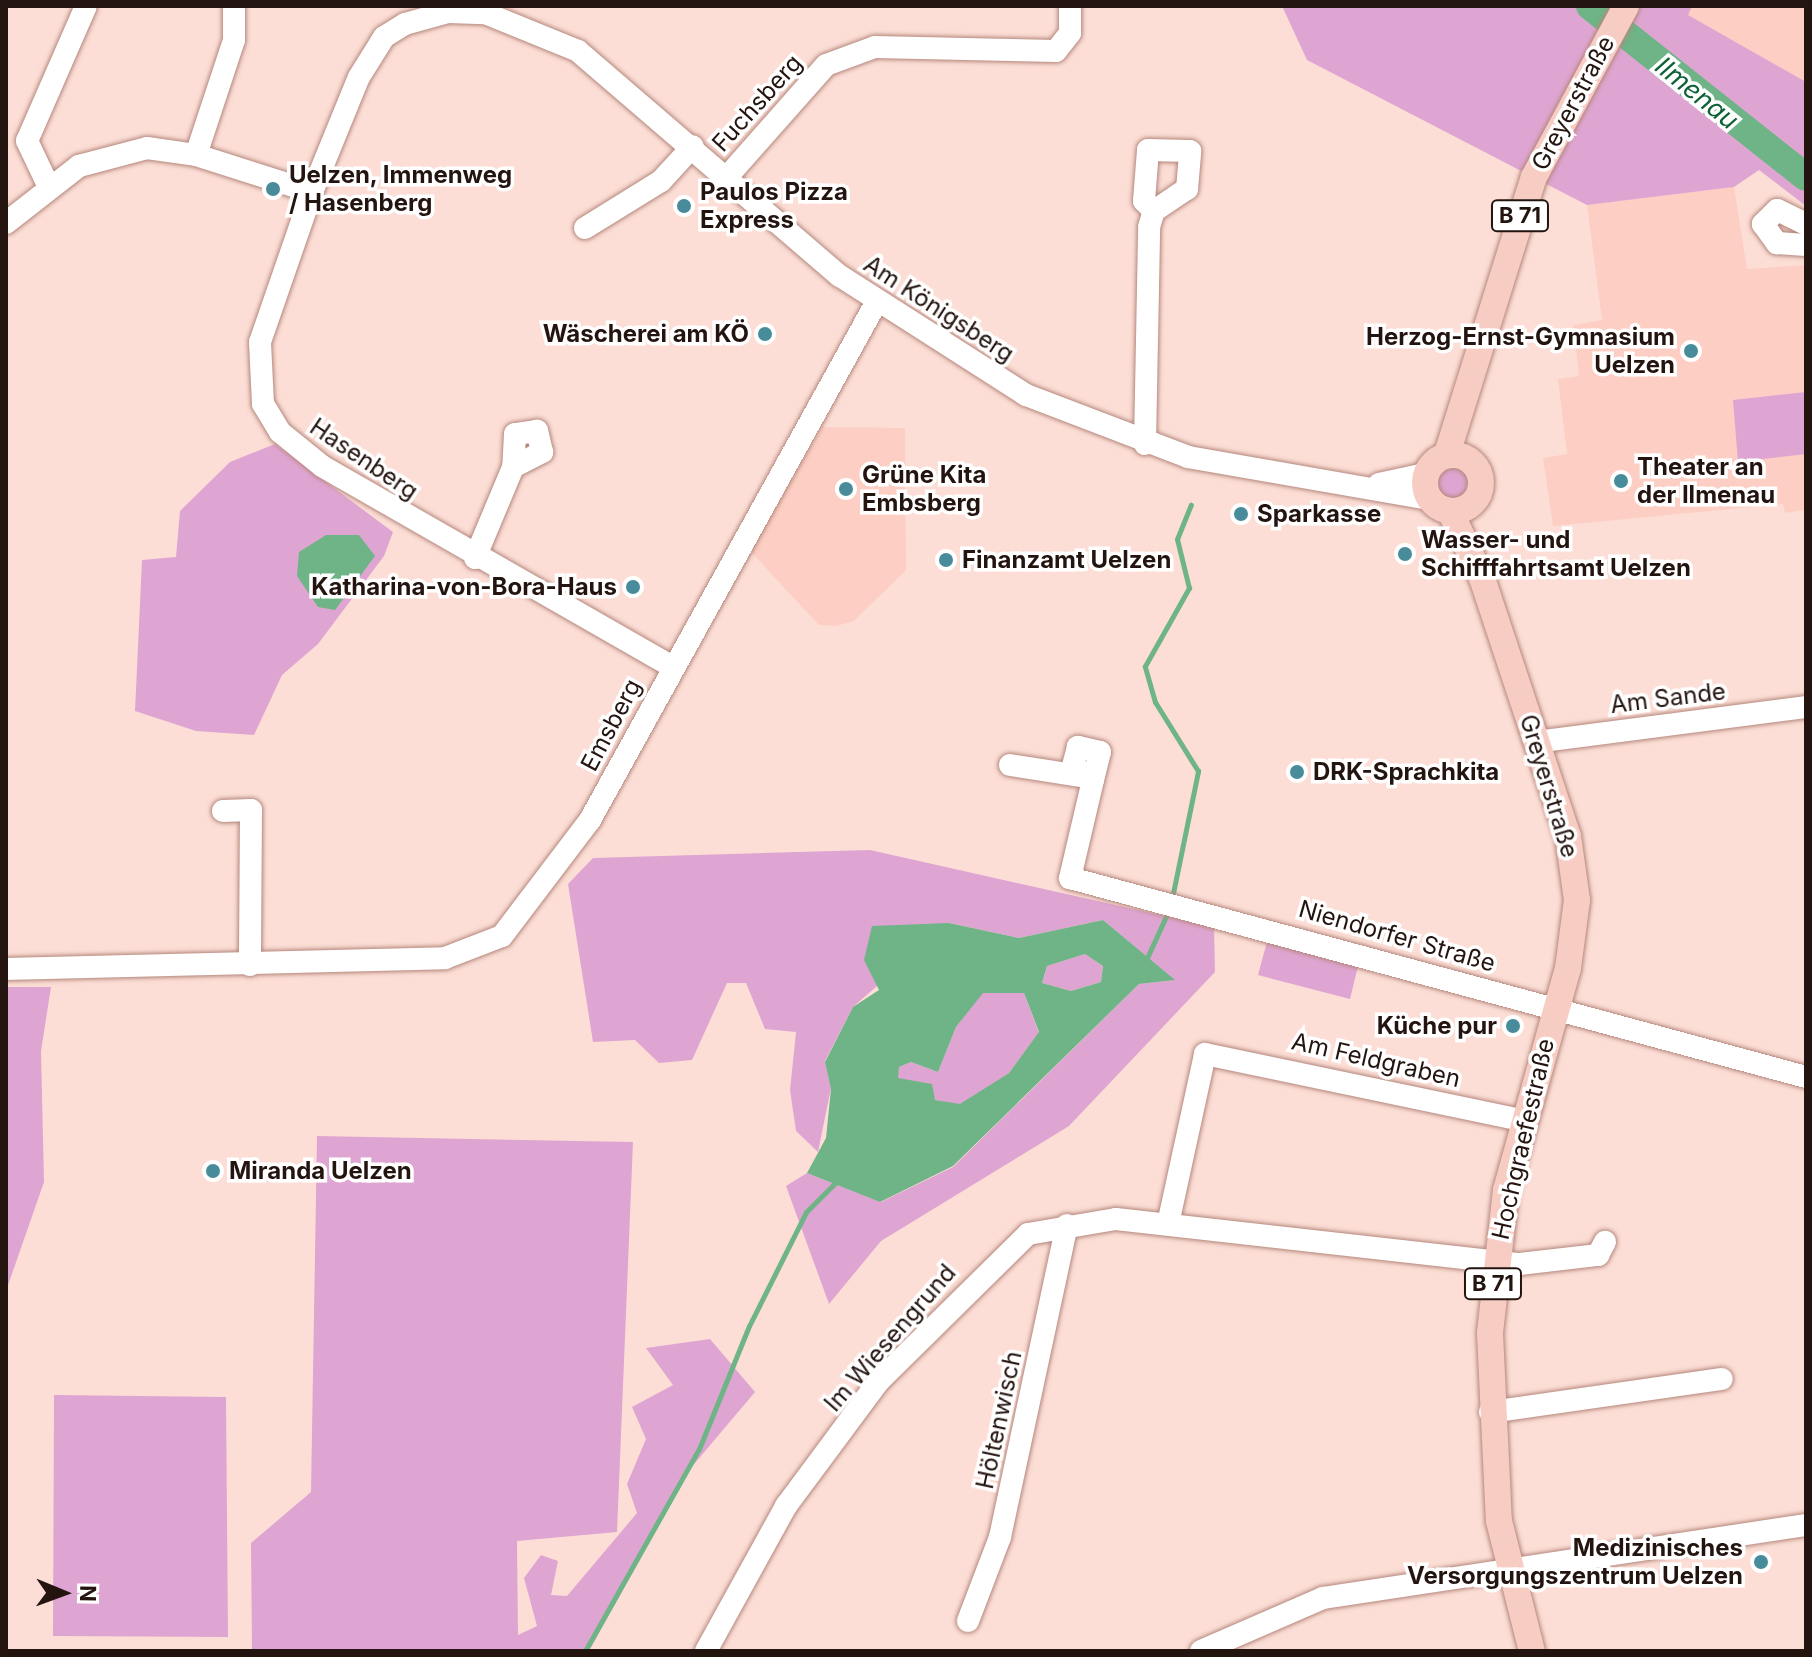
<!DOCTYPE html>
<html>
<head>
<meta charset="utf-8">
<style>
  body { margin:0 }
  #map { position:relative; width:1812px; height:1657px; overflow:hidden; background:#fcded6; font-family:Inter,sans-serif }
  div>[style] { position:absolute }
  .built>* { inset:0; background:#fdcfc4 }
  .green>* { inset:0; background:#dfa5d2 }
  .round { border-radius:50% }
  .water>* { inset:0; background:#6eb486 }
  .stream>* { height:5px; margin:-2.5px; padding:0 2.5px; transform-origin:2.5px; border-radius:2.5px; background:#6eb486 }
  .river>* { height:28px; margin:-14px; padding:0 14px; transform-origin:14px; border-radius:14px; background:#6eb486 }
  .roads { filter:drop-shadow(0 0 2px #b5877c) drop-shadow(0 0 2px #b5877c) }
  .minor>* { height:22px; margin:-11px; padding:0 11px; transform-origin:11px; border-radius:11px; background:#fff }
  .major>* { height:26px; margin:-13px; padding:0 13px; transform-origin:13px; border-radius:13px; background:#f7cdc3 }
  .major>.ring { margin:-13px; padding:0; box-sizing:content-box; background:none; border:26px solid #f7cdc3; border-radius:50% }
  .dots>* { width:22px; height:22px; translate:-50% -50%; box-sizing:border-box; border:4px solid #fff; border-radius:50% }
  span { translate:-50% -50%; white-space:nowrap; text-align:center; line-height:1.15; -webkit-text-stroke:7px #fff; paint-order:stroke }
  .shield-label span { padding:2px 6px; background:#fff; border:2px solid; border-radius:6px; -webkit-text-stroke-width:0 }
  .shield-label { font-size:22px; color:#241410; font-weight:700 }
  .street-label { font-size:24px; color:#241410 }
  .poi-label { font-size:24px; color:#241410; font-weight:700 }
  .left { translate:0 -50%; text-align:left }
  .right { translate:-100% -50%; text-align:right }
  .water-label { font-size:26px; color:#0e6135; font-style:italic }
  .frame { position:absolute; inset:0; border:8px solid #241410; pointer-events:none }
  .north { position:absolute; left:24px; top:1553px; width:80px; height:80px; -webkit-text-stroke:6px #fff; paint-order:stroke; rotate:91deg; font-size:22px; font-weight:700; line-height:32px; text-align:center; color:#241410 }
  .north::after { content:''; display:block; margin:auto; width:28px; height:36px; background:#241410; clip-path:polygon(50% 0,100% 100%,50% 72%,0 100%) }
</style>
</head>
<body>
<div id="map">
  <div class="built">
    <div style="clip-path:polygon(1678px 6px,1806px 6px,1806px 82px,1687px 15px)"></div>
    <div style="clip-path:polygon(1734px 187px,1747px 269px,1806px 265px,1806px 510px,1785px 513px,1783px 504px,1553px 526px,1543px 458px,1567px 454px,1558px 379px,1579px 376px,1573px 325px,1602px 320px,1587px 205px)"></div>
    <div style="clip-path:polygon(823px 427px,905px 428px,906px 570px,854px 621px,836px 626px,819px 625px,749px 550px)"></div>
  </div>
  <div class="green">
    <div style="clip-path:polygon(1282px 6px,1692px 6px,1688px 15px,1806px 82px,1806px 206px,1759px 170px,1734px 187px,1587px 205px,1307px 60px)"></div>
    <div style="clip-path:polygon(1806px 392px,1806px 454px,1738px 462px,1733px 400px)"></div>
    <div style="clip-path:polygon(275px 444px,393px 532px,384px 556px,318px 644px,282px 675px,254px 735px,196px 731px,135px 711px,142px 560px,176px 557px,180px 511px,230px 462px)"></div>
    <div class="round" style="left:1437px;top:468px;width:32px;height:32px"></div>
    <div style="clip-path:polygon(870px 850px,1214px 927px,1215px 972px,1069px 1126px,881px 1241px,829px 1304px,786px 1186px,807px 1173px,881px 1202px,953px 1167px,1139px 984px,1174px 980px,1103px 920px,1019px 938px,949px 923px,853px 1007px,825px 1061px,831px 1088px,818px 1152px,796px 1131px,790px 1090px,796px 1032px,765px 1029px,746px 983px,727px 983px,692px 1060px,659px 1063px,635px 1040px,593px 1042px,568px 884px,593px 858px)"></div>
    <div style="clip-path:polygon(1268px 938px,1359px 962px,1350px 999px,1258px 975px)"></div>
    <div style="clip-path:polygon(1085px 954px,1103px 966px,1101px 982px,1071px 991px,1042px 983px,1047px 966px)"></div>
    <div style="clip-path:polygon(6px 987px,51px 987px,41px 1051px,44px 1182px,6px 1291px)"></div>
    <div style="clip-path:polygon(983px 992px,1024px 993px,1039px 1033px,1009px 1073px,960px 1105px,935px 1100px,897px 1078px,899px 1067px,911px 1062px,938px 1072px,956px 1027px)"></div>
    <div style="clip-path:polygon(317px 1136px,633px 1142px,617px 1532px,517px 1541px,518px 1635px,537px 1626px,524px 1578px,541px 1555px,558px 1561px,551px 1595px,567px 1596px,637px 1513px,627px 1484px,646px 1439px,632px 1407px,673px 1385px,646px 1348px,710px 1339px,755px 1392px,690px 1469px,589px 1651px,252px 1651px,251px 1543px,311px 1492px)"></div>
    <div style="clip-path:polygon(54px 1395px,226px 1397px,228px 1637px,53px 1636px)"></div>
  </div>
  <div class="water">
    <div style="clip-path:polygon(326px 535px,359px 535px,375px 556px,335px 610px,318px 607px,297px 576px,299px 552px)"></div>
    <div style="clip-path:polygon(evenodd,1103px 920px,1175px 980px,1139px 984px,953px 1166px,880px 1202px,807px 1173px,826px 1138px,831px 1089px,825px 1062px,853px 1007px,879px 990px,864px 960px,872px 926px,949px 923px,1019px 938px,1103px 920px,1085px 954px,1103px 966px,1101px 982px,1071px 991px,1042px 983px,1047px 966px,1085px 954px,1103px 920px,983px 993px,1024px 993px,1039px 1032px,1009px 1073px,960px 1104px,935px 1100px,932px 1084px,898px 1078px,899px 1067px,911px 1062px,938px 1072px,956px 1027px,983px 993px)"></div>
  </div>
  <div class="stream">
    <div style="left:1172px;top:898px;width:130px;rotate:-78.4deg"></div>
    <div style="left:1198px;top:771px;width:81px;rotate:-121.9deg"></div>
    <div style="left:1155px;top:702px;width:37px;rotate:-106deg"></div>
    <div style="left:1145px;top:666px;width:90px;rotate:-60.6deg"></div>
    <div style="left:1189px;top:588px;width:50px;rotate:-103.8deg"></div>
    <div style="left:1177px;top:539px;width:37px;rotate:-68deg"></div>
    <div style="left:1146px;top:960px;width:53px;rotate:-65.4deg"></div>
    <div style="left:585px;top:1651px;width:232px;rotate:-60.6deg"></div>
    <div style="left:699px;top:1449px;width:133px;rotate:-67.9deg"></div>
    <div style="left:749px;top:1326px;width:127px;rotate:-63.4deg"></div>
    <div style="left:806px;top:1212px;width:47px;rotate:-45deg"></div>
  </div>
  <div class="river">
    <div style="left:1590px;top:6px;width:275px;rotate:38.4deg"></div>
  </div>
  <div class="roads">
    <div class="minor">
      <div style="left:196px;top:155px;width:121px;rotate:-71.7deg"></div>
      <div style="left:234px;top:40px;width:34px;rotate:-90deg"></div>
      <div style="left:727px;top:177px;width:149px;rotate:-48.5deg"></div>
      <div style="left:826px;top:65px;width:52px;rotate:-20.2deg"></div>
      <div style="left:875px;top:47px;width:181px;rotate:1.3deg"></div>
      <div style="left:1056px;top:51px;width:23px;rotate:-52deg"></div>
      <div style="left:1070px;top:33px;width:27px;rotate:-90deg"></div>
      <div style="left:48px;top:185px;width:49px;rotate:-115.5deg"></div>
      <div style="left:27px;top:141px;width:147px;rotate:-66.4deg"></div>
      <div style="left:6px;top:223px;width:93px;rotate:-38deg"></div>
      <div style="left:79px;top:166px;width:70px;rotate:-14.8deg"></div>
      <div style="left:147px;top:148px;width:49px;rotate:8.1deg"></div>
      <div style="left:196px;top:155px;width:122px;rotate:17.7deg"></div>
      <div style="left:1806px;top:224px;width:32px;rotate:-154deg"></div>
      <div style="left:1777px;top:210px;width:20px;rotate:135deg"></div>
      <div style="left:1763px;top:224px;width:24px;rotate:54deg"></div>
      <div style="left:1777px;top:243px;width:29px;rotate:4deg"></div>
      <div style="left:585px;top:228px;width:89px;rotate:-31.7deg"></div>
      <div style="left:661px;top:181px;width:47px;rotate:-47.6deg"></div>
      <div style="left:1145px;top:444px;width:217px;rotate:-88.9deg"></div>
      <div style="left:1149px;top:227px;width:17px;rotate:-73deg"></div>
      <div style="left:1154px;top:211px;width:40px;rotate:-34deg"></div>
      <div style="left:1187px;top:189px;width:38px;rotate:-85deg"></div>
      <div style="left:1190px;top:151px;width:42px;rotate:-178.6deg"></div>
      <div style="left:1148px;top:150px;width:51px;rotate:94.5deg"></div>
      <div style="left:1144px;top:201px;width:14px;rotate:45deg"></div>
      <div style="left:1379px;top:484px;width:47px;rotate:-12.3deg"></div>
      <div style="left:475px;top:558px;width:99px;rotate:-67.3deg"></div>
      <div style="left:513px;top:467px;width:33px;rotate:-27deg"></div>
      <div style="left:542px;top:452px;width:22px;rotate:-103deg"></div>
      <div style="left:537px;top:431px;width:22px;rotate:172deg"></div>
      <div style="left:515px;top:434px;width:33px;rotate:93deg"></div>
      <div style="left:671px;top:666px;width:402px;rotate:-150.2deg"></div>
      <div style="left:322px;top:466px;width:54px;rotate:-141deg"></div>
      <div style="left:280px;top:432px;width:33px;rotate:-121deg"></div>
      <div style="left:263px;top:404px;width:62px;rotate:-92.8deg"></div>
      <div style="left:260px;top:342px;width:159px;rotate:-70.9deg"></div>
      <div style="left:312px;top:192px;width:124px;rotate:-67.8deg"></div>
      <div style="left:359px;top:77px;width:47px;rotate:-58deg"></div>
      <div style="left:384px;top:37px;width:25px;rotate:-32deg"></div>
      <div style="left:405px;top:24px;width:45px;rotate:-15.6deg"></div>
      <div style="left:448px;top:12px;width:37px;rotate:2deg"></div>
      <div style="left:485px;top:13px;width:100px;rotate:22.2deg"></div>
      <div style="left:578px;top:51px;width:345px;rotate:40.7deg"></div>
      <div style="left:840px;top:276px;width:221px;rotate:32.6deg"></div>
      <div style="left:1026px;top:395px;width:173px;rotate:20.9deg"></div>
      <div style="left:1188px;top:457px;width:245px;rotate:9.9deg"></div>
      <div style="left:1536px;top:742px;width:272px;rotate:-7.4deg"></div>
      <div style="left:1010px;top:765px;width:72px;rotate:8.8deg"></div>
      <div style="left:1093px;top:780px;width:29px;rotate:-76deg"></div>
      <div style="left:1100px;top:752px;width:23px;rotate:-167deg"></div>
      <div style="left:1078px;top:747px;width:20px;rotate:105deg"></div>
      <div style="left:1073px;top:766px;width:24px;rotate:35deg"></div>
      <div style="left:1093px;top:780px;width:101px;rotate:103.2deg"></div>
      <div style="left:1070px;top:878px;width:762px;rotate:15.13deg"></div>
      <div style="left:223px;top:811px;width:28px;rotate:-2deg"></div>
      <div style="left:251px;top:810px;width:155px;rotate:90.4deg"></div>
      <div style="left:6px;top:969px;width:439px;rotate:-1.4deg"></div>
      <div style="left:445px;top:958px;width:61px;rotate:-21.1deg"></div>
      <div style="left:502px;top:936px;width:146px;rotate:-52.8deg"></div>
      <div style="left:590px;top:820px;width:591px;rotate:-61.05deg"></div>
      <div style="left:1168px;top:1224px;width:174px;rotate:-77.7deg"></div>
      <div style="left:1205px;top:1054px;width:324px;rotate:11.8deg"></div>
      <div style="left:1490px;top:1412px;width:234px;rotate:-8.1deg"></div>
      <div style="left:968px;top:1621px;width:90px;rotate:-69.1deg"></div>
      <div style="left:1000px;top:1537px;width:319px;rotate:-77.9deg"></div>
      <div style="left:706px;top:1651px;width:166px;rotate:-61.1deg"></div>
      <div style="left:786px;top:1506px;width:156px;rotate:-53.4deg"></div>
      <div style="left:879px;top:1381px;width:209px;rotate:-44.6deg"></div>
      <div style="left:1028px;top:1234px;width:89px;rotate:-9.7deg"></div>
      <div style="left:1116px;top:1219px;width:406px;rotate:6.4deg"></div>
      <div style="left:1520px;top:1264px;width:79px;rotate:-6.6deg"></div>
      <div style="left:1598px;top:1255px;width:15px;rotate:-62deg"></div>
      <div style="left:1201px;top:1651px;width:133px;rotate:-23.5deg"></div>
      <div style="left:1323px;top:1598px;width:488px;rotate:-8.6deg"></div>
    </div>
    <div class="major">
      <div style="left:1447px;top:454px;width:290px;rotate:-72.6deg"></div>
      <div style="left:1534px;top:177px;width:194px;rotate:-61.7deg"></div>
      <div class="ring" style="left:1425px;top:455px;width:30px;height:30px"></div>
      <div style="left:1450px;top:511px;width:74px;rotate:64.5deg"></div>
      <div style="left:1482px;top:578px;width:272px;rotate:71.6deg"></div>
      <div style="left:1568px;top:836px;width:65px;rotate:82deg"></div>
      <div style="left:1577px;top:900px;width:69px;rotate:97.5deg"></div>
      <div style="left:1568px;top:968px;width:230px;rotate:105.6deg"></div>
      <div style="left:1506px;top:1190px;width:144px;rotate:96.4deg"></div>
      <div style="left:1490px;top:1333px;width:188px;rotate:87.3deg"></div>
      <div style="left:1499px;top:1521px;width:134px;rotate:75.8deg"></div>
    </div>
  </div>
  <div class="dots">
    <div style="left:273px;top:189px;background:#488b9a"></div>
    <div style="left:684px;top:206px;background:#488b9a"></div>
    <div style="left:765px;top:334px;background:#488b9a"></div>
    <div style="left:1691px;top:351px;background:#488b9a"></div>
    <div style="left:1621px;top:481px;background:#488b9a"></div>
    <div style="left:846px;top:489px;background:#488b9a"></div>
    <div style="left:1241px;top:514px;background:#488b9a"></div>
    <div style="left:1405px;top:554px;background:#488b9a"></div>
    <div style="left:946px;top:560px;background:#488b9a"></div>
    <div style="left:633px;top:587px;background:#488b9a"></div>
    <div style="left:1297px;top:772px;background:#488b9a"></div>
    <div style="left:1513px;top:1026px;background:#488b9a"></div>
    <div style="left:213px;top:1171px;background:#488b9a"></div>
    <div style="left:1761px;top:1562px;background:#488b9a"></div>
  </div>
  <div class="shield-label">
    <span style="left:1520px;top:216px">B 71</span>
    <span style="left:1493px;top:1284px">B 71</span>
  </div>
  <div class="street-label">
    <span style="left:757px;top:103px;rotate:-48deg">Fuchsberg</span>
    <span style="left:1573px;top:103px;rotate:-62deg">Greyerstraße</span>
    <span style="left:939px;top:309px;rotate:33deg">Am Königsberg</span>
    <span style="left:364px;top:459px;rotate:34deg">Hasenberg</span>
    <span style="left:1668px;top:698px;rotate:-7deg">Am Sande</span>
    <span style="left:611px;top:725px;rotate:-62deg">Emsberg</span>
    <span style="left:1549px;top:786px;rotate:73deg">Greyerstraße</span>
    <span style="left:1397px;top:936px;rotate:16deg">Niendorfer Straße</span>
    <span style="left:1376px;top:1060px;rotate:13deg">Am Feldgraben</span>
    <span style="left:1523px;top:1139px;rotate:-77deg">Hochgraefestraße</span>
    <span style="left:890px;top:1338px;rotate:-49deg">Im Wiesengrund</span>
    <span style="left:999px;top:1420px;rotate:-78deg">Höltenwisch</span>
  </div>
  <div class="poi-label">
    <span class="left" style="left:289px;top:189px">Uelzen, Immenweg<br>/ Hasenberg</span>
    <span class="left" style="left:700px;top:206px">Paulos Pizza<br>Express</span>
    <span class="right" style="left:749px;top:334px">Wäscherei am KÖ</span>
    <span class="right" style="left:1675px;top:351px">Herzog-Ernst-Gymnasium<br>Uelzen</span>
    <span class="left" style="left:1637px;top:481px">Theater an<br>der Ilmenau</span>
    <span class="left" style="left:862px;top:489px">Grüne Kita<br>Embsberg</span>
    <span class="left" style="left:1257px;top:514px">Sparkasse</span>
    <span class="left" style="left:1421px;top:554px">Wasser- und<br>Schifffahrtsamt Uelzen</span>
    <span class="left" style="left:962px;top:560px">Finanzamt Uelzen</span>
    <span class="right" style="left:617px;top:587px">Katharina-von-Bora-Haus</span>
    <span class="left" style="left:1313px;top:772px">DRK-Sprachkita</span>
    <span class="right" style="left:1497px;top:1026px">Küche pur</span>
    <span class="left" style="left:229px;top:1171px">Miranda Uelzen</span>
    <span class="right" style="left:1743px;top:1562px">Medizinisches<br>Versorgungszentrum Uelzen</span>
  </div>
  <div class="water-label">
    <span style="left:1697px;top:93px;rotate:39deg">Ilmenau</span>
  </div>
  <div class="frame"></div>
  <div class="north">N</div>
</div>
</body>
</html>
